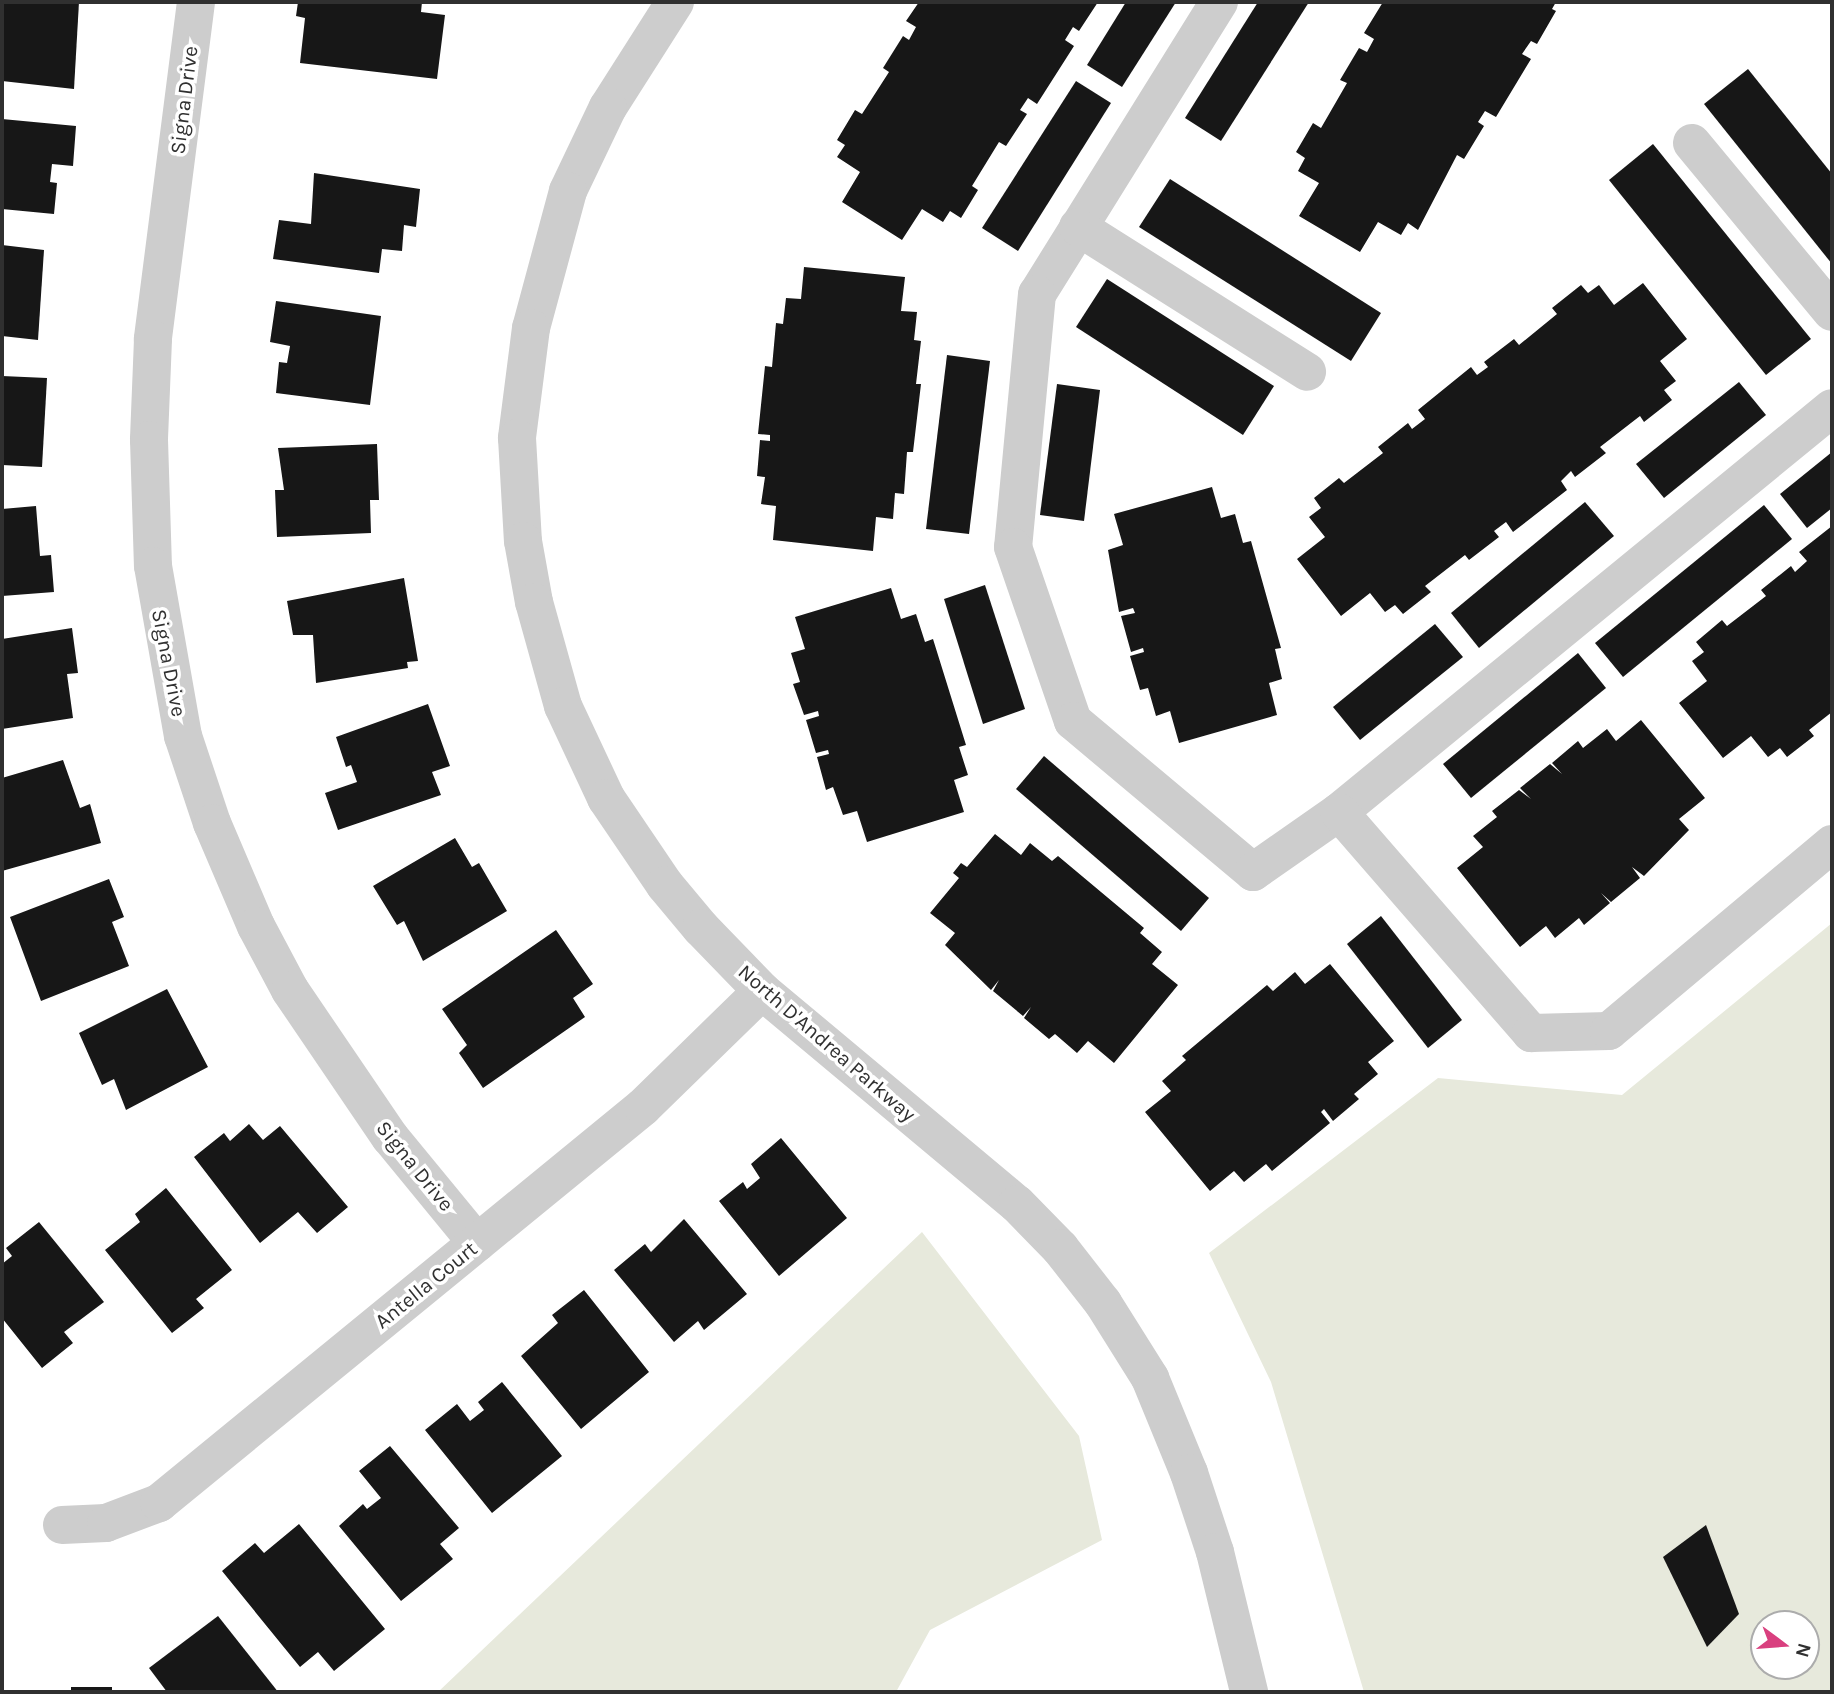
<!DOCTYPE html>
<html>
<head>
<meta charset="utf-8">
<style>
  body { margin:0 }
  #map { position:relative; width:1834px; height:1694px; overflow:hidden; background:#fff; font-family:Karla,sans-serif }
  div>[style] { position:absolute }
  .green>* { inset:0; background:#e7e9dc }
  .building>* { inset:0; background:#171717 }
  .minor>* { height:38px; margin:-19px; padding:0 19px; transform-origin:19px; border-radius:19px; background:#cdcdcd }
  span { translate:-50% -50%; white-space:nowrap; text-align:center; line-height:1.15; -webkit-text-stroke:7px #fff; paint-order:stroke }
  .street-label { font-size:21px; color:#303030 }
  .frame { position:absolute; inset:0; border:4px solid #303030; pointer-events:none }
  .north { position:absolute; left:1750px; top:1610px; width:70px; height:70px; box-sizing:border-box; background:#fff; border:2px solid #acacac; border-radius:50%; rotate:106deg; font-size:19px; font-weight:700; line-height:28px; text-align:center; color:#303030 }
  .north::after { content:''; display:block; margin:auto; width:24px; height:32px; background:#d9407f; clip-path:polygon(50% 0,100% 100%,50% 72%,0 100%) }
</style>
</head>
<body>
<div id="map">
  <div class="green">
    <div style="clip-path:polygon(evenodd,1832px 923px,1832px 1692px,1364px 1692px,1271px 1382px,1209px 1253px,1438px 1078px,1622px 1095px,1832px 923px,1764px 1624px,1806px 1624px,1806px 1666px,1764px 1666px,1764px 1624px)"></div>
    <div style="clip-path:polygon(922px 1232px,1079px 1436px,1102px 1540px,930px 1630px,896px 1692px,438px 1692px)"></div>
  </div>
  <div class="building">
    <div style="clip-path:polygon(2px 2px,79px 2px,74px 89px,2px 81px)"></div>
    <div style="clip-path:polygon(298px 2px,422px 2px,421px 12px,445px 15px,437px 79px,300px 63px,305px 18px,296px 16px)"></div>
    <div style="clip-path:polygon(919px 2px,1098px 2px,1079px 31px,1073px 27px,1065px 40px,1074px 46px,1037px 104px,1028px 98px,1020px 110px,1027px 114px,1006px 146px,999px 142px,972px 186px,978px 190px,961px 218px,950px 211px,943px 222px,922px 209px,902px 240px,842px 202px,860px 172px,837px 157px,845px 145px,837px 140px,855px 110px,862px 114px,889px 72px,883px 68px,903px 36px,909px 40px,916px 27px,906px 21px)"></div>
    <div style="clip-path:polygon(1126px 2px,1176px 2px,1122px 87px,1087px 65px)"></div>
    <div style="clip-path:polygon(1258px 2px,1309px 2px,1221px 141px,1185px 118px)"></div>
    <div style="clip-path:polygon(1383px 2px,1556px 2px,1552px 9px,1556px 11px,1537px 44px,1531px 41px,1522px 54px,1531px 59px,1496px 117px,1485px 111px,1478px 122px,1484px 126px,1464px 159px,1457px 155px,1418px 230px,1408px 223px,1401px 235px,1378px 222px,1360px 252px,1299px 216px,1319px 183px,1298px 171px,1305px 158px,1296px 152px,1313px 123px,1321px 128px,1347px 83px,1340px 80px,1359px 48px,1367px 52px,1374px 39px,1364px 33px)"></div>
    <div style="clip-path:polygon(1748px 69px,1832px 174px,1832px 264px,1704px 104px)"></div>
    <div style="clip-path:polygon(1076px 81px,1111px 103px,1018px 251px,982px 228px)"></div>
    <div style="clip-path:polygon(2px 119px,76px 126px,73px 166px,52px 164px,50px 182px,57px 183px,54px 214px,2px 209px)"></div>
    <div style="clip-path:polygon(1653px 144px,1811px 339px,1766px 375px,1609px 180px)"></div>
    <div style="clip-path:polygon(314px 173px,420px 189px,416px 227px,404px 225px,402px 251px,382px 249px,379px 273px,273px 259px,279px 220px,311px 224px)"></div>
    <div style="clip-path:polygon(1170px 179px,1381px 313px,1351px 361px,1139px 227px)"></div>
    <div style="clip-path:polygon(2px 245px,44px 250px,38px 340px,2px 336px)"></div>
    <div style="clip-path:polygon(804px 267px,905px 277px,901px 311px,917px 312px,914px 340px,921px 341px,916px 384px,921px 384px,913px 452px,907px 452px,904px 494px,895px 493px,893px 519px,876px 517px,873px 551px,773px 540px,776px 506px,761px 504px,765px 477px,757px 476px,760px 440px,770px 441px,770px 435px,758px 434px,765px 366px,772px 367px,776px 323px,783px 324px,786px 298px,801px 299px)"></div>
    <div style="clip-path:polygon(1107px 279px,1274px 386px,1243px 435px,1076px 327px)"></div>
    <div style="clip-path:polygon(1643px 283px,1687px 339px,1660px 361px,1676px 381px,1664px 390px,1672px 400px,1644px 422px,1640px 416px,1600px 447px,1606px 453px,1575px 477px,1571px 471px,1561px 481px,1567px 490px,1513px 532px,1506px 522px,1494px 531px,1499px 537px,1469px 560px,1465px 555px,1425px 586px,1431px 592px,1403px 614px,1395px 605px,1385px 612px,1370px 593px,1341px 616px,1297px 559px,1325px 537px,1309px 517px,1321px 508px,1314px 498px,1339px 478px,1344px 483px,1383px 453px,1378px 447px,1408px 423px,1412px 429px,1425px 419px,1418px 410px,1471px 367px,1477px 375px,1488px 367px,1484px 362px,1514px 339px,1519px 345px,1557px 314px,1552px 308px,1581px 285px,1588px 293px,1599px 285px,1614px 305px)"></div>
    <div style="clip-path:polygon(276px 301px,381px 316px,370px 405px,276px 393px,279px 362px,287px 363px,290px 346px,270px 342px)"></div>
    <div style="clip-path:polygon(947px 355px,990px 361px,969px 534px,926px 529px)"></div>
    <div style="clip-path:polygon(2px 376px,47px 378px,42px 467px,2px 465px)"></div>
    <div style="clip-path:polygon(1739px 382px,1766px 415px,1664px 498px,1636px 464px)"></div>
    <div style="clip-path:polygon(1057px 384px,1100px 390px,1084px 521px,1040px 515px)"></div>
    <div style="clip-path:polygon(377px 444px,379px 500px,370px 500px,371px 533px,277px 537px,275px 490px,284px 490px,278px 448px)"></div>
    <div style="clip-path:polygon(1832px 452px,1832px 508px,1807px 528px,1780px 494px)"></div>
    <div style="clip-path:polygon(1212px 487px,1221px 518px,1235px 514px,1243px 543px,1251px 541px,1281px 648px,1275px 649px,1282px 679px,1269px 683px,1277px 715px,1179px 743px,1170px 711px,1156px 716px,1148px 688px,1140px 690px,1130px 656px,1144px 652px,1143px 648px,1131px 652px,1121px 616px,1135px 613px,1133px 608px,1119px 612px,1108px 550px,1123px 545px,1114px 514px)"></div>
    <div style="clip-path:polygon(1585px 502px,1614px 536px,1479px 648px,1451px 613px)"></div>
    <div style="clip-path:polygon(1764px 505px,1792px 539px,1623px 677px,1595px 643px)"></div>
    <div style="clip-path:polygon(36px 506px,40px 556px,51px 555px,54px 592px,2px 596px,2px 509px)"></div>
    <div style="clip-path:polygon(1832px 526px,1832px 712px,1809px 730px,1814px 736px,1787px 757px,1780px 748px,1768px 757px,1751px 736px,1723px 758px,1679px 703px,1707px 681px,1692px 661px,1704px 652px,1696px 642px,1722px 620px,1727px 626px,1766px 596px,1761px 590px,1791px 566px,1795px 572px,1807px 561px,1799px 552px)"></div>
    <div style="clip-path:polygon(404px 578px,418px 661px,407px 662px,408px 668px,316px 683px,313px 635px,293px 635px,287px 601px)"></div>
    <div style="clip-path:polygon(985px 585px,1025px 709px,983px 724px,944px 599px)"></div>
    <div style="clip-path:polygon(891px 588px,901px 619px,916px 614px,925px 642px,933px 639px,966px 745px,959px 747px,968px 775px,954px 780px,964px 812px,867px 842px,857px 811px,843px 815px,833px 787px,826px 790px,817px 757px,829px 754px,828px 750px,816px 753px,806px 720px,819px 716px,818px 711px,804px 715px,793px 684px,800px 682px,791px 653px,805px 649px,795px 617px)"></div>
    <div style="clip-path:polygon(1435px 624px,1463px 657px,1360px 740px,1333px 707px)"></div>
    <div style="clip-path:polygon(72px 628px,78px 673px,67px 674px,73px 718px,2px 729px,2px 639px)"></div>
    <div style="clip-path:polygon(1578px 653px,1606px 688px,1471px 798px,1443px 764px)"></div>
    <div style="clip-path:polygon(428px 704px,450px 766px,432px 772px,441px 795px,338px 830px,325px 793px,357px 782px,351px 765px,346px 767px,336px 737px)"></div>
    <div style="clip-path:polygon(1641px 720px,1705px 798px,1679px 819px,1689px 830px,1644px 876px,1632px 867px,1640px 878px,1611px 902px,1601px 893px,1610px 903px,1584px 925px,1579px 918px,1555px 938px,1546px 926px,1520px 947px,1457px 868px,1483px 847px,1473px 836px,1497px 817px,1492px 811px,1519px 790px,1531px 799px,1520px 788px,1550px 764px,1562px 774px,1552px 763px,1578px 741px,1583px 748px,1607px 729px,1616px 741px)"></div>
    <div style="clip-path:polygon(1044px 756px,1209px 898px,1181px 931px,1016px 789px)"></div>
    <div style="clip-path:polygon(63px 760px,80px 808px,90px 804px,101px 843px,2px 871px,2px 778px)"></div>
    <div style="clip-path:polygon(995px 834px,1021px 855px,1030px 843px,1052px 861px,1058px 856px,1144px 928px,1140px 933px,1162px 952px,1152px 964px,1178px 985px,1114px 1063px,1088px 1041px,1077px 1053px,1055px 1034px,1049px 1039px,1024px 1018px,1031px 1007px,1023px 1016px,993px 991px,999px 980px,991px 990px,945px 945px,955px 933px,930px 913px,959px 878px,953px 873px,961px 863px,967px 867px)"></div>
    <div style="clip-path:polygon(455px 838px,472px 867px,479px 863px,507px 911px,423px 961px,404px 921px,397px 925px,373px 886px)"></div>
    <div style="clip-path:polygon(109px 879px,124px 917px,112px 922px,129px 966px,41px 1001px,10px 917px)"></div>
    <div style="clip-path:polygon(1381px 916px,1462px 1020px,1428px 1048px,1347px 944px)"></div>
    <div style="clip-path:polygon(556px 930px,593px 984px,573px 998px,585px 1017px,483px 1088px,459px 1053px,467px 1045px,442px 1009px)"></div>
    <div style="clip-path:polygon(1330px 964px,1394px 1041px,1368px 1062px,1378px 1074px,1354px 1094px,1359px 1099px,1333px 1121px,1324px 1109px,1321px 1112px,1330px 1123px,1272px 1171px,1266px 1164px,1244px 1182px,1234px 1171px,1210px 1191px,1145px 1112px,1171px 1091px,1162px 1081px,1186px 1060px,1182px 1056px,1267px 985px,1273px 991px,1295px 972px,1305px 984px)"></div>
    <div style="clip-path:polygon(167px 989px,208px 1067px,126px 1110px,114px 1079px,102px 1085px,79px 1033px)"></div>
    <div style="clip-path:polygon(249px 1124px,263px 1140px,280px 1126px,348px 1207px,317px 1233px,298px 1212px,260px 1243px,194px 1157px,224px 1133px,230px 1141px)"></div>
    <div style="clip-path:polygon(781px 1138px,847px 1218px,779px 1276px,719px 1201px,743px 1182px,747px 1189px,760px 1178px,751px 1164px)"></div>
    <div style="clip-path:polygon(166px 1188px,232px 1270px,196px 1299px,204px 1308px,172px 1333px,105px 1250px,140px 1222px,135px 1214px)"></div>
    <div style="clip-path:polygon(684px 1219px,747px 1294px,704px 1330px,698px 1321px,674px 1342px,614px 1270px,645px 1244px,651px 1252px)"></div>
    <div style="clip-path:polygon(39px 1222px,104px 1302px,64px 1332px,73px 1343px,42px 1368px,2px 1318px,2px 1264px,12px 1256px,6px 1248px)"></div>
    <div style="clip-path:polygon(584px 1290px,649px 1372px,581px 1429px,521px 1356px,558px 1323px,552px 1315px)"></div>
    <div style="clip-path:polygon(502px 1382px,562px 1456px,492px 1513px,425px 1430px,457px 1404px,470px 1421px,484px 1410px,478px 1402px)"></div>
    <div style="clip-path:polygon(390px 1446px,459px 1528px,440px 1544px,453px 1559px,401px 1601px,339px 1526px,363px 1504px,367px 1509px,381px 1498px,359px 1471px)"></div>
    <div style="clip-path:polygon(299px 1524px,385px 1629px,334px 1671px,318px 1652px,300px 1667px,222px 1571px,255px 1543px,264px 1553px)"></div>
    <div style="clip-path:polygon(1706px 1525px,1739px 1614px,1707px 1647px,1663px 1557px)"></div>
    <div style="clip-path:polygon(218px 1616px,275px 1688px,278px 1692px,167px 1692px,149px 1668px)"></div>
    <div style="clip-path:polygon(71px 1687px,112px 1687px,112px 1692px,71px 1692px)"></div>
  </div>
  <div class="minor">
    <div style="left:196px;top:2px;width:340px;rotate:97.3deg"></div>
    <div style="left:153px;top:339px;width:101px;rotate:92.3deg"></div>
    <div style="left:149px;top:440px;width:126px;rotate:88.2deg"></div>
    <div style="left:153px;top:566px;width:173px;rotate:80deg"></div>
    <div style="left:183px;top:736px;width:92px;rotate:71.6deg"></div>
    <div style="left:212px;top:823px;width:112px;rotate:66.9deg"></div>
    <div style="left:256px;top:926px;width:72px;rotate:62deg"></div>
    <div style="left:290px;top:990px;width:178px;rotate:55.8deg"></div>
    <div style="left:390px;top:1137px;width:137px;rotate:50.6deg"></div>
    <div style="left:675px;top:2px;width:125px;rotate:122.5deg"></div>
    <div style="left:608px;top:107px;width:93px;rotate:115.5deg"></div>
    <div style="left:568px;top:191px;width:142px;rotate:105.1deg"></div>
    <div style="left:531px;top:328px;width:111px;rotate:97.3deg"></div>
    <div style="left:517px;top:438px;width:103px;rotate:86.7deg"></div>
    <div style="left:523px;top:541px;width:62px;rotate:79.8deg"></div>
    <div style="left:534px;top:602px;width:108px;rotate:74.4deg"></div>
    <div style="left:563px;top:706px;width:102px;rotate:64.9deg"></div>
    <div style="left:606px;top:798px;width:105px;rotate:55.9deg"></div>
    <div style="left:665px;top:885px;width:56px;rotate:50.1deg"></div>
    <div style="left:701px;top:928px;width:88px;rotate:45.9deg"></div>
    <div style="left:762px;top:991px;width:332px;rotate:39.9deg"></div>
    <div style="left:1017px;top:1204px;width:62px;rotate:45.7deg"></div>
    <div style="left:1060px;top:1248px;width:70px;rotate:52deg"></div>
    <div style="left:1103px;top:1303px;width:89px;rotate:57.9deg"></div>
    <div style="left:1150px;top:1378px;width:103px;rotate:67.7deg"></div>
    <div style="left:1189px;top:1473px;width:83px;rotate:71.8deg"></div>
    <div style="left:1215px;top:1552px;width:144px;rotate:76.3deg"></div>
    <div style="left:1219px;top:2px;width:344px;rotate:121.9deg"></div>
    <div style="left:1037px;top:294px;width:254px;rotate:95.4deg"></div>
    <div style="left:1013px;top:547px;width:184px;rotate:71deg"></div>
    <div style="left:1073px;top:721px;width:235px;rotate:40deg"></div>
    <div style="left:1253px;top:872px;width:105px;rotate:-34.9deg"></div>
    <div style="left:1339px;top:812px;width:637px;rotate:-39.33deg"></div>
    <div style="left:1692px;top:143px;width:219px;rotate:50.4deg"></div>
    <div style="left:1078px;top:227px;width:271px;rotate:32.3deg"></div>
    <div style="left:1339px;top:812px;width:293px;rotate:49deg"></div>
    <div style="left:1531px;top:1033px;width:78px;rotate:-1.5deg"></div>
    <div style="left:1609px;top:1031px;width:291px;rotate:-40deg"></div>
    <div style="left:62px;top:1525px;width:44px;rotate:-2.6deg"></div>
    <div style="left:106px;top:1523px;width:57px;rotate:-20.7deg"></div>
    <div style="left:159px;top:1503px;width:625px;rotate:-39.29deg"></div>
    <div style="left:643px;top:1107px;width:166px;rotate:-44.3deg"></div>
  </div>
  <div class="street-label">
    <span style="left:184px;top:100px;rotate:-83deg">Signa Drive</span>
    <span style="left:169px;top:663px;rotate:79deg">Signa Drive</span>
    <span style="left:827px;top:1043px;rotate:41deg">North D'Andrea Parkway</span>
    <span style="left:415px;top:1166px;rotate:51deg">Signa Drive</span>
    <span style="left:426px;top:1285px;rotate:-39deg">Antella Court</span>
  </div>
  <div class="frame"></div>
  <div class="north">N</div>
</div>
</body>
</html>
